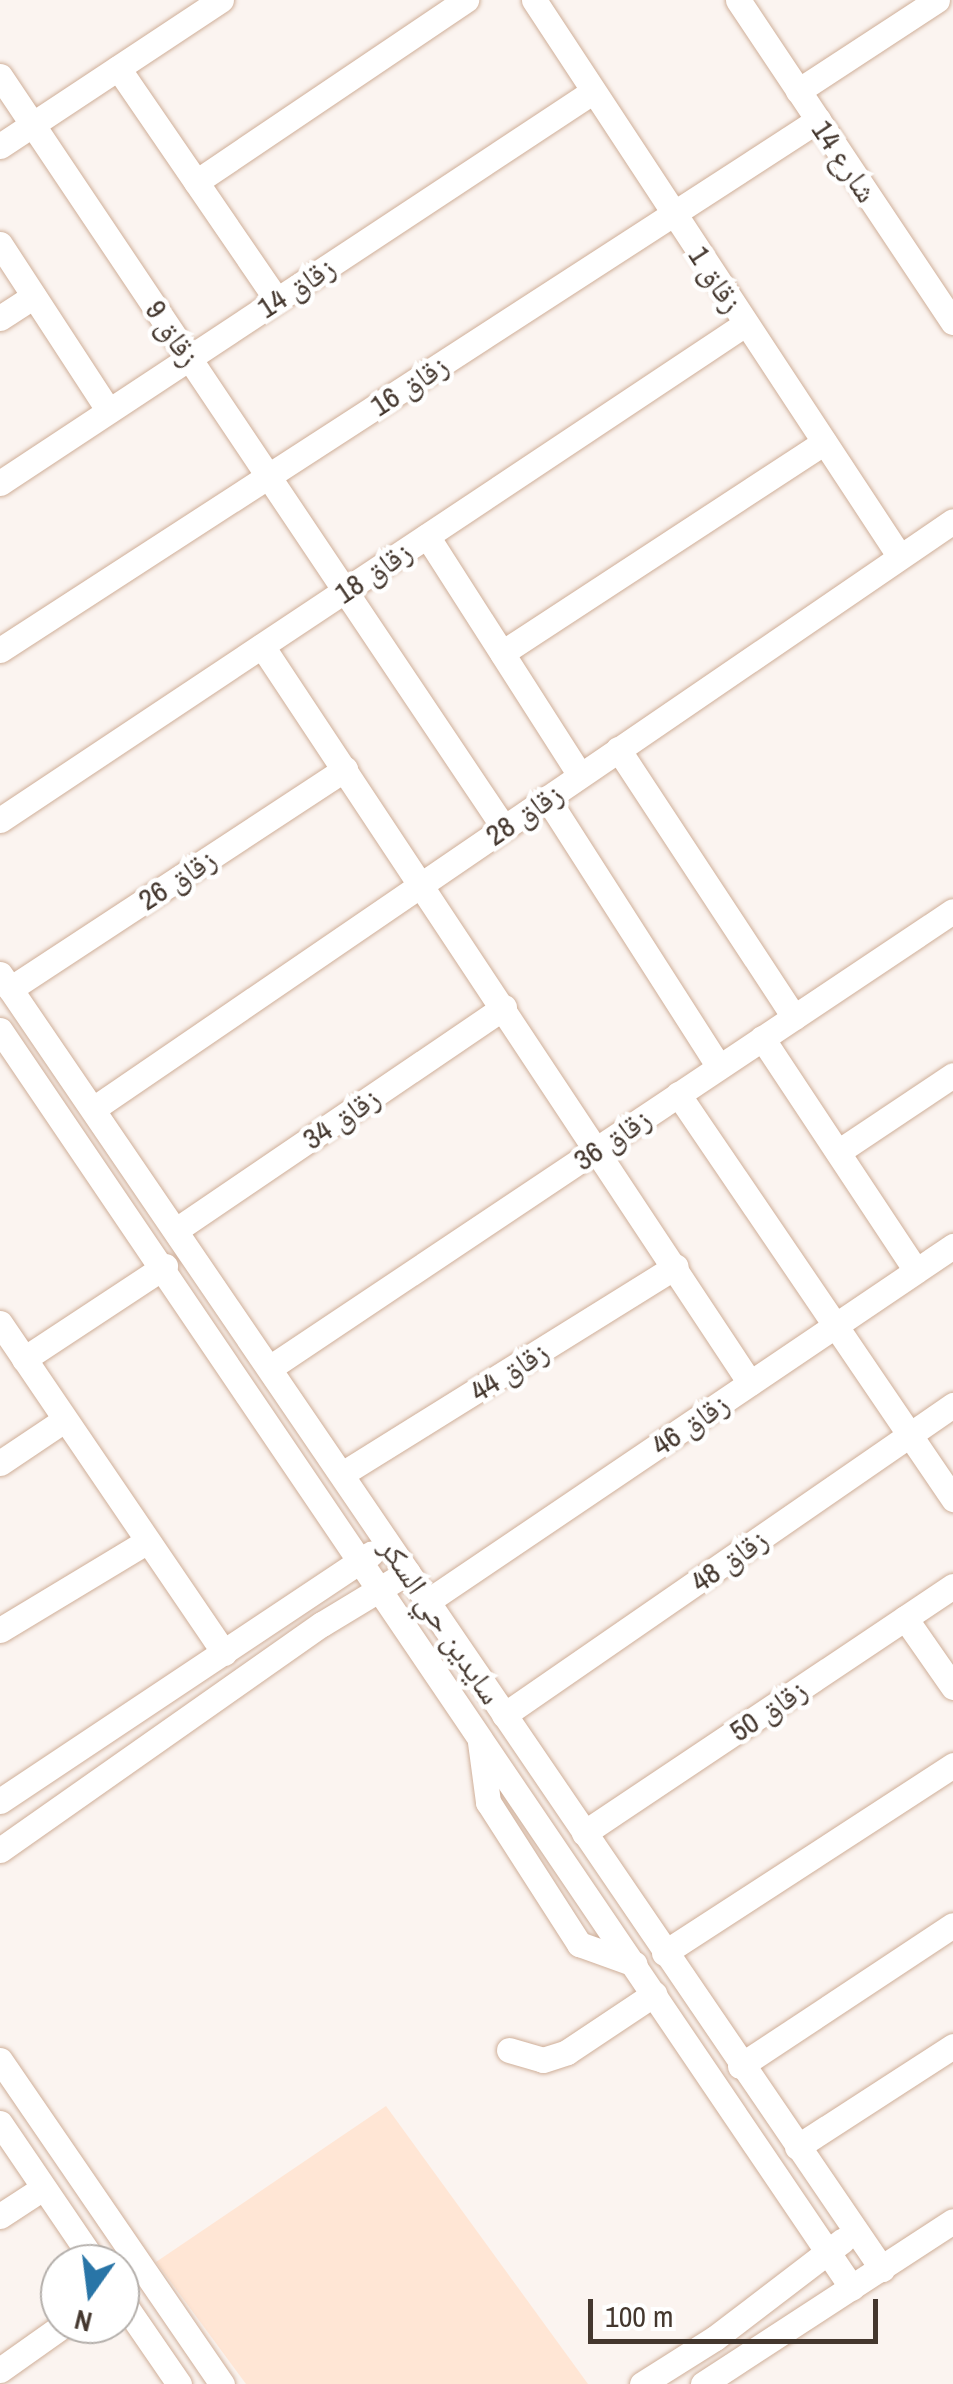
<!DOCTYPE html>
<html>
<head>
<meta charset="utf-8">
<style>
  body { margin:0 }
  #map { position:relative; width:953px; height:2384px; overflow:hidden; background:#fbf4f0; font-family:"Archivo Narrow","Noto Naskh Arabic",sans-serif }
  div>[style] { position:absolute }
  .built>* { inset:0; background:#ffe6d5 }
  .roads { filter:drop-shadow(0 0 2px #cfaf99) drop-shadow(0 0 2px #cfaf99) }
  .minor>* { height:25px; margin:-12.5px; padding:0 12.5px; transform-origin:12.5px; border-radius:12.5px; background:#fff }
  span { translate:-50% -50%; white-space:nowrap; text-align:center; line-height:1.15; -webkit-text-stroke:9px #fff; paint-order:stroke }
  .street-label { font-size:30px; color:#44372e }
  .north { position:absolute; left:40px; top:2244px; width:100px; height:100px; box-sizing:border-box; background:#fff; border:2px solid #b4afab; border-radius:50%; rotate:194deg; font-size:28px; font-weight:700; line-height:40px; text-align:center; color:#44372e }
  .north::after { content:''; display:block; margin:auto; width:35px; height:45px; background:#2975a7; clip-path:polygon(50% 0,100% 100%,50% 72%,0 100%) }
  .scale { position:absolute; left:588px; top:2299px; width:290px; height:45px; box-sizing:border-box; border:5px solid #44372e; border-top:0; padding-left:12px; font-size:30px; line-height:35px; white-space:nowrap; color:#44372e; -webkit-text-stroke:8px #fff; paint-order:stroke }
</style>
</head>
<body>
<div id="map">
  <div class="built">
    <div style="clip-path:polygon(386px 2106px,588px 2384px,246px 2384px,156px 2262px)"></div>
  </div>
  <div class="roads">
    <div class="minor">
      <div style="left:534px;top:0;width:666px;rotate:56.69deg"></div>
      <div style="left:738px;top:0;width:387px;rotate:56.3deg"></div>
      <div style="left:118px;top:68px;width:281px;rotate:55.6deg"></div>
      <div style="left:0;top:76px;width:905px;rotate:56.17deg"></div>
      <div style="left:798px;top:91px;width:166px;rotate:-33.2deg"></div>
      <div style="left:0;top:146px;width:265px;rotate:-33.5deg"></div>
      <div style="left:196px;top:182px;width:326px;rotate:-34deg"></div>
      <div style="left:0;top:244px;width:199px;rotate:56.9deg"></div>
      <div style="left:0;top:318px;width:40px;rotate:-32.9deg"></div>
      <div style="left:0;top:483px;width:709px;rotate:-33.44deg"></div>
      <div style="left:427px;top:536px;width:284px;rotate:57.4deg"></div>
      <div style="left:262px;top:646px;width:884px;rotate:56.49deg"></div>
      <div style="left:0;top:650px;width:975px;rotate:-32.94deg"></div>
      <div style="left:502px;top:653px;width:385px;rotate:-33.2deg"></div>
      <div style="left:618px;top:749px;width:321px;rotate:56.7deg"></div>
      <div style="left:547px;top:798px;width:319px;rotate:57.4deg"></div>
      <div style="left:0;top:820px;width:895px;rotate:-33.65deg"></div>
      <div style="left:0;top:974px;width:1567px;rotate:55.74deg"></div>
      <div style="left:10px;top:989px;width:401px;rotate:-33.3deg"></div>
      <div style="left:0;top:1030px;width:1519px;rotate:55.89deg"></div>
      <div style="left:762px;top:1038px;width:279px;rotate:56.5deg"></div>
      <div style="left:678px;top:1094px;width:490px;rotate:55.8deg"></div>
      <div style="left:96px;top:1107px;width:1038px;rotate:-34.36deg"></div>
      <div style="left:838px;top:1152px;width:138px;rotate:-33.8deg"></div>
      <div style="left:179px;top:1228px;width:393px;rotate:-34.2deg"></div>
      <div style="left:0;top:1323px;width:399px;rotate:55.8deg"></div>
      <div style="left:24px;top:1359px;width:169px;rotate:-33.4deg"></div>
      <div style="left:271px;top:1367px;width:820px;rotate:-33.77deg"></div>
      <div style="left:0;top:1463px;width:77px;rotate:-33.9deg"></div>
      <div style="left:342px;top:1474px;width:393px;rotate:-31.9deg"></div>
      <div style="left:428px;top:1601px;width:634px;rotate:-34.07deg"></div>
      <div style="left:905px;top:1618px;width:84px;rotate:55.2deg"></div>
      <div style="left:0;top:1630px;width:168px;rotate:-31.1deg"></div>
      <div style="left:504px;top:1715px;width:546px;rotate:-34.62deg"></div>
      <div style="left:480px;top:1742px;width:61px;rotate:82.4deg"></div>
      <div style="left:488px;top:1802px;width:169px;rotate:57.3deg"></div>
      <div style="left:579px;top:1944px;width:59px;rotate:19.7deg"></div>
      <div style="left:0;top:1801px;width:446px;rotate:-33.7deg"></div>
      <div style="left:584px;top:1833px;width:444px;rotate:-33.8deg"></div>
      <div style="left:0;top:1850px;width:393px;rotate:-35.1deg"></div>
      <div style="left:322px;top:1624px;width:100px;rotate:-31.2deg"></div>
      <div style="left:664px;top:1953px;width:345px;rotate:-33deg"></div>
      <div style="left:509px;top:2050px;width:35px;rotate:16deg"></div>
      <div style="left:543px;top:2060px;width:25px;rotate:-18deg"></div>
      <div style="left:567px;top:2052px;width:105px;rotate:-33.7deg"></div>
      <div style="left:0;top:2060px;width:393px;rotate:55.6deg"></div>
      <div style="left:740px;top:2066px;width:255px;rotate:-33.5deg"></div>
      <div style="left:0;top:2123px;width:171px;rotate:55.8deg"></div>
      <div style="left:797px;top:2147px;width:186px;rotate:-32.9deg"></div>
      <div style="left:0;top:2216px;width:51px;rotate:-33.1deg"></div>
      <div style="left:120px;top:2298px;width:104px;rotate:55.5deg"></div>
      <div style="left:0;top:2370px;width:80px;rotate:-35.3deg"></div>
      <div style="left:642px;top:2384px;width:86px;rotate:-32.2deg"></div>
      <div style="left:715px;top:2338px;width:161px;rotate:-37.4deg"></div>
      <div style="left:703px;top:2384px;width:298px;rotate:-33.1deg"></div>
    </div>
  </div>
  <div class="street-label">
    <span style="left:845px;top:161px;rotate:56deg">شارع 14</span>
    <span style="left:716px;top:279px;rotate:57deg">زقاق 1</span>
    <span style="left:296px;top:287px;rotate:-33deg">زقاق 14</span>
    <span style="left:173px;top:333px;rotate:56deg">زقاق 9</span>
    <span style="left:409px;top:385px;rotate:-33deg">زقاق 16</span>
    <span style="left:373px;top:572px;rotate:-34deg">زقاق 18</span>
    <span style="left:524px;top:814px;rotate:-34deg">زقاق 28</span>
    <span style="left:177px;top:879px;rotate:-33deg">زقاق 26</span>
    <span style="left:341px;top:1118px;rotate:-34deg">زقاق 34</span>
    <span style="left:612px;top:1139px;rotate:-34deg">زقاق 36</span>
    <span style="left:509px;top:1371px;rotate:-32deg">زقاق 44</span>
    <span style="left:690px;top:1424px;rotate:-34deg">زقاق 46</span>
    <span style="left:729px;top:1560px;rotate:-35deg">زقاق 48</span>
    <span style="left:441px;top:1621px;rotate:56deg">سايدين حي السكر</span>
    <span style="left:768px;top:1710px;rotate:-34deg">زقاق 50</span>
  </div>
  <div class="north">N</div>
  <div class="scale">100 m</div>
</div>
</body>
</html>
